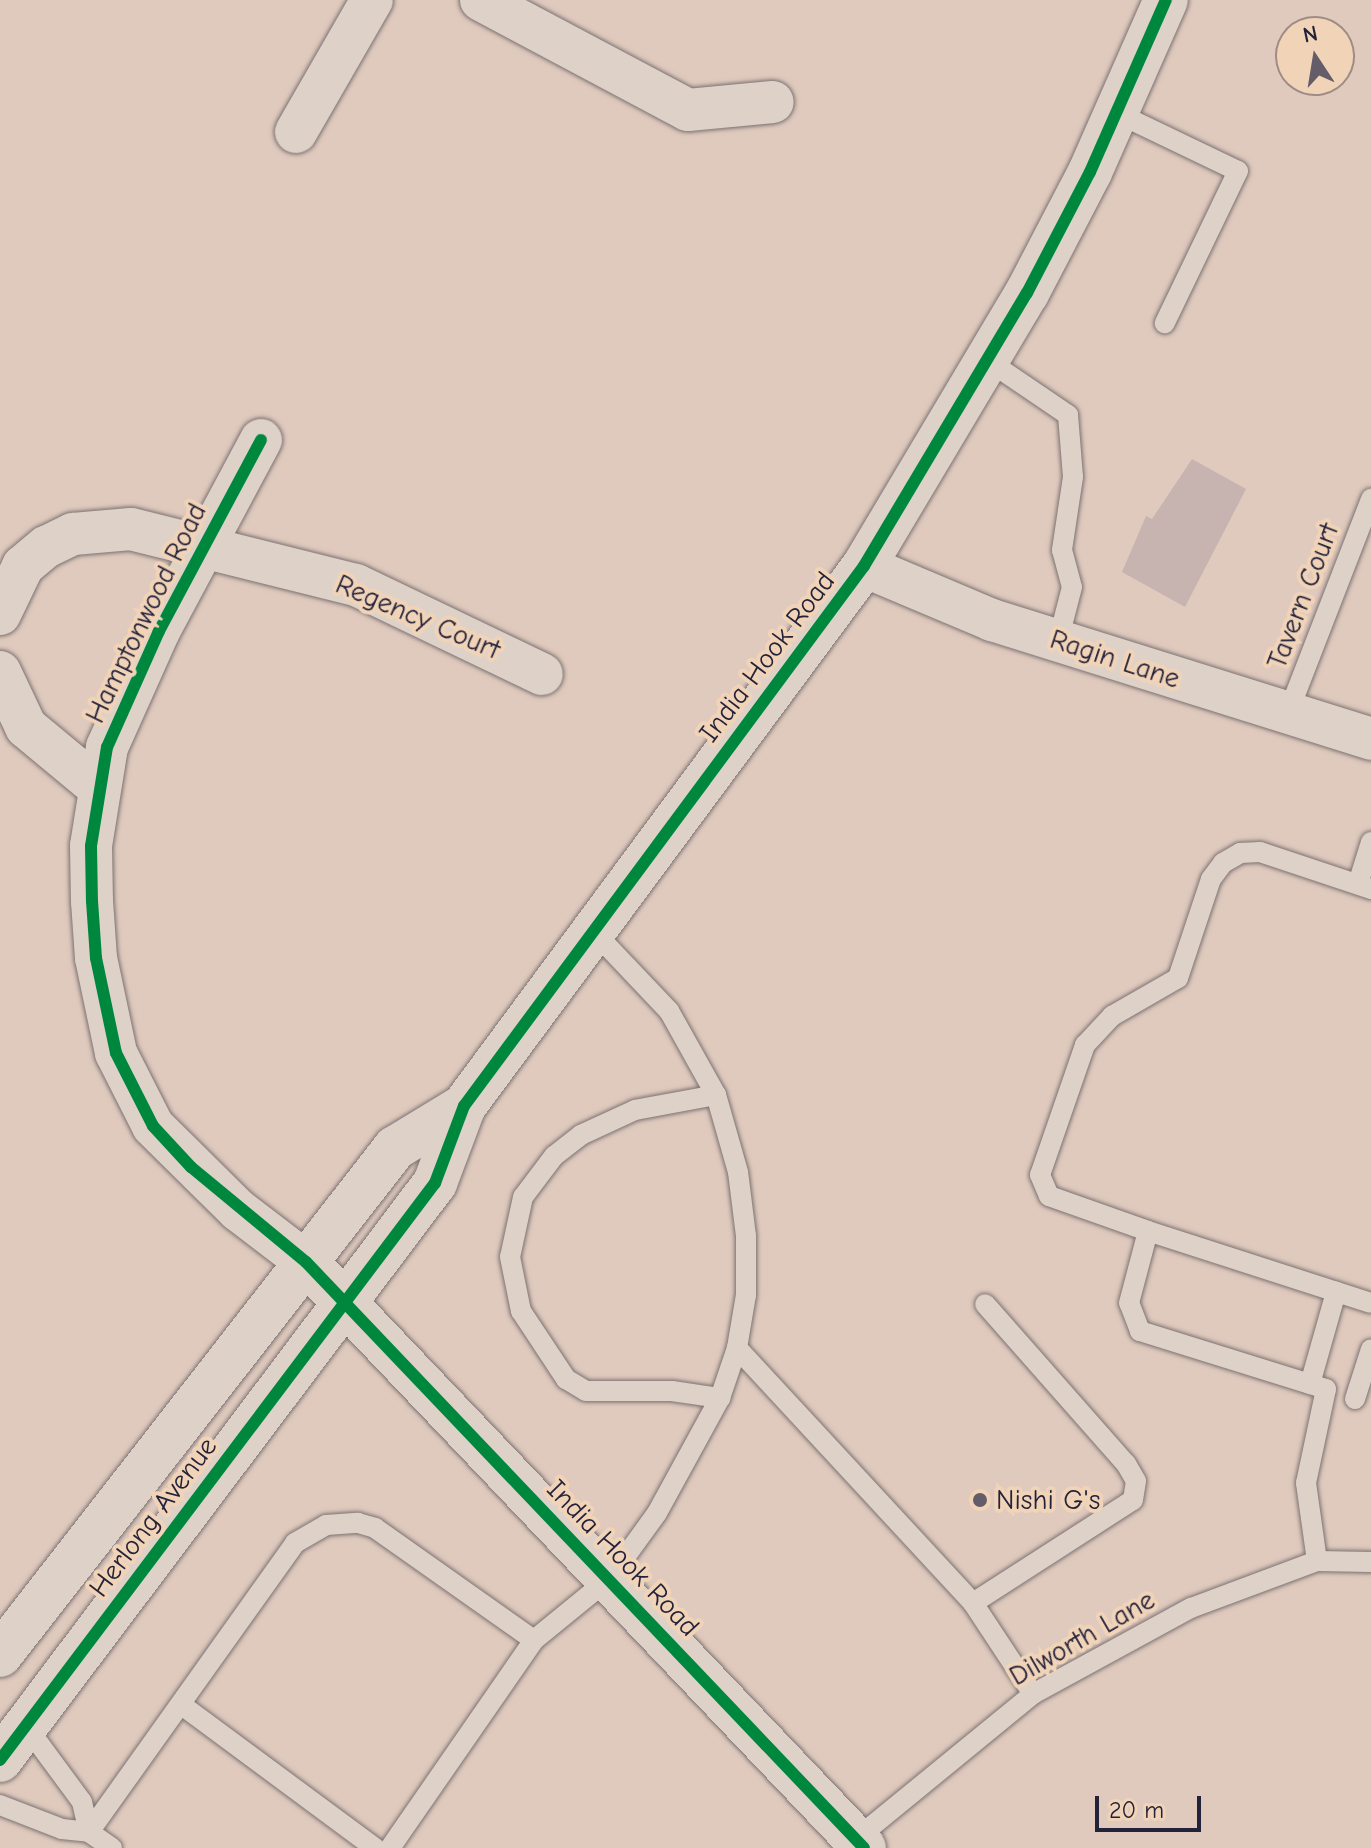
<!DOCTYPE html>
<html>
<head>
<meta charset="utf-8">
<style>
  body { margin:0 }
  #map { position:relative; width:1371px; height:1848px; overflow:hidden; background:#e0cabe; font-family:"Comic Neue",sans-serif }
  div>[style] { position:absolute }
  .building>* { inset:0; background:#c7b3b0 }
  .roads { filter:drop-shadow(0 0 2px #7c7272) drop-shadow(0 0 2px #7c7272) }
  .service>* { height:20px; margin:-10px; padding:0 10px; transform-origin:10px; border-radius:10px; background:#ded2c8 }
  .minor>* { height:42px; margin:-21px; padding:0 21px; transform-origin:21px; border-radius:21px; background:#ded2c8 }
  .tertiary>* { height:44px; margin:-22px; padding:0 22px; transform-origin:22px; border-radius:22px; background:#ded2c8 }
  .cycleway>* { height:12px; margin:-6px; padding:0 6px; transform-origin:6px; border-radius:6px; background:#00873e }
  .dots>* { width:22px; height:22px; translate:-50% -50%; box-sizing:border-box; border:4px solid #f1d3b7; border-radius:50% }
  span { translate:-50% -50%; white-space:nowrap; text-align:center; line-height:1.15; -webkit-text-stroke:8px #f1d3b7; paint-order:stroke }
  .street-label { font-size:28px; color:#22223b }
  .poi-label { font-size:28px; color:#22223b }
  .left { translate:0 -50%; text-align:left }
  .north { position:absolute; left:1275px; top:16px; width:80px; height:80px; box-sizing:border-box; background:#f1d3b7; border:2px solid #9e8c85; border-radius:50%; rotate:348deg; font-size:22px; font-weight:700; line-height:32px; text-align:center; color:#22223b }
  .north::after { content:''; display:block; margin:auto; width:28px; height:36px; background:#645d69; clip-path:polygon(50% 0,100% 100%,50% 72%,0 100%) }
  .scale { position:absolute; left:1095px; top:1796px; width:106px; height:36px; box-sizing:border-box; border:4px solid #22223b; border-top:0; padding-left:10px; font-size:24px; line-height:28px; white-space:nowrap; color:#22223b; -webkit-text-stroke:6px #f1d3b7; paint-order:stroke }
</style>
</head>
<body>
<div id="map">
  <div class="building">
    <div style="clip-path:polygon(1192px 459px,1246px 489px,1185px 607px,1122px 572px,1146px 516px,1152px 519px)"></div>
  </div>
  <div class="roads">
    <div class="service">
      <div style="left:1117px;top:113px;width:134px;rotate:25.6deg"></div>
      <div style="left:1238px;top:171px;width:169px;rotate:115.7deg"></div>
      <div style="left:987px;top:360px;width:98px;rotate:34.2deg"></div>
      <div style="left:1068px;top:415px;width:62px;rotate:85.4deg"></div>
      <div style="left:1073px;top:477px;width:74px;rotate:98.6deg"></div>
      <div style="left:1062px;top:550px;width:38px;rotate:75deg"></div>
      <div style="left:1072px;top:587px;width:56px;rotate:104.5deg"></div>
      <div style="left:1288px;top:713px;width:230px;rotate:-68.8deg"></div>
      <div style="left:1358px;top:884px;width:44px;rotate:-72.8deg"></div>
      <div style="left:716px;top:1095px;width:82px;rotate:169.5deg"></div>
      <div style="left:635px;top:1110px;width:60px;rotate:155.2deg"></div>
      <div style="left:581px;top:1135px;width:34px;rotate:142deg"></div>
      <div style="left:554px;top:1156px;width:51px;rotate:127.1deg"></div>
      <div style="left:523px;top:1197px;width:61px;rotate:102.2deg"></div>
      <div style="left:510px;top:1257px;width:55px;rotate:78.5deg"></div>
      <div style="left:521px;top:1311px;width:82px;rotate:56.5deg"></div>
      <div style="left:566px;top:1379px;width:23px;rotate:31deg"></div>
      <div style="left:586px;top:1391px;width:86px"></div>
      <div style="left:672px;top:1391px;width:49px;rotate:8.3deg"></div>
      <div style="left:1148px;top:1231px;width:234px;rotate:17.9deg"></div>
      <div style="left:737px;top:1348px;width:347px;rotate:47.2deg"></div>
      <div style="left:973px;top:1603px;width:109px;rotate:56.6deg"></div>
      <div style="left:1310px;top:1384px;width:96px;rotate:-74.2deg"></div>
      <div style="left:1355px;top:1399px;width:52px;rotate:-72.3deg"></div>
      <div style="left:1317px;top:1561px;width:79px;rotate:-98deg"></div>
      <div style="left:1306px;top:1483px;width:96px;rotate:-78deg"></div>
      <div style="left:1326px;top:1389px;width:195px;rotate:-162.7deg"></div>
      <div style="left:1140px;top:1331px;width:30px;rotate:-111deg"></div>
      <div style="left:1129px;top:1303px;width:74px;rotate:-75.2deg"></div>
      <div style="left:1148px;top:1231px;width:105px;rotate:-160.5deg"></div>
      <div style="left:1049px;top:1196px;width:23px;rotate:-113deg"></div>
      <div style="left:1040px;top:1175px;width:138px;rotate:-70.9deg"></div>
      <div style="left:1085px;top:1045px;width:40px;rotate:-47deg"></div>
      <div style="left:1112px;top:1016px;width:76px;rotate:-29.9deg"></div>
      <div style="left:1178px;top:978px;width:104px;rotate:-71.6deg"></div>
      <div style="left:1211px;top:879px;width:20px;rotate:-53deg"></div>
      <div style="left:1223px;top:863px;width:20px;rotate:-30deg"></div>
      <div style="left:1240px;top:853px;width:20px;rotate:-3deg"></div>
      <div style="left:1260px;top:852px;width:117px;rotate:18.4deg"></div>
      <div style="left:973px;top:1603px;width:190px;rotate:-32.8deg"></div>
      <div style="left:1133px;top:1500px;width:19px;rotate:-81deg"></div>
      <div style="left:1136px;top:1481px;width:20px;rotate:-120deg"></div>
      <div style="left:1126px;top:1464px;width:213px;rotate:-131.4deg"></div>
      <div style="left:183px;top:1706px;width:239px;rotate:36.5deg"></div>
      <div style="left:26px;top:1726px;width:94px;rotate:53.6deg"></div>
      <div style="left:82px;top:1802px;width:31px;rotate:77deg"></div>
      <div style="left:0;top:1805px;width:66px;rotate:21.2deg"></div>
      <div style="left:62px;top:1829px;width:27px;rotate:6deg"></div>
      <div style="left:89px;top:1832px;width:28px;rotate:35deg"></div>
      <div style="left:89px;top:1832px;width:355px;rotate:-54.5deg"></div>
      <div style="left:295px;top:1543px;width:36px;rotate:-30deg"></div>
      <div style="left:326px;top:1525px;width:32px;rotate:-4deg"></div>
      <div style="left:358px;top:1523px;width:18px;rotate:16deg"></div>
      <div style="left:375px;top:1528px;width:194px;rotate:35.2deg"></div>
      <div style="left:856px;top:1839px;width:229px;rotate:-39.3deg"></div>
      <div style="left:1033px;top:1694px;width:180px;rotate:-28.6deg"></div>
      <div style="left:1191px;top:1608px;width:134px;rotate:-20.5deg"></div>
      <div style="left:1317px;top:1561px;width:54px;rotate:1.1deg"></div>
      <div style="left:390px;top:1848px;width:253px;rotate:-55.3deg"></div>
      <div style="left:534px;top:1640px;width:98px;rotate:-39.2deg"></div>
      <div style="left:610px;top:1578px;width:80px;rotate:-54.1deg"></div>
      <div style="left:657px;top:1513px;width:131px;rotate:-61.3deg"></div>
      <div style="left:720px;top:1398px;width:53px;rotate:-71.2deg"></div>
      <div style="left:737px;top:1348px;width:54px;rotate:-80.4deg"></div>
      <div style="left:746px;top:1295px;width:59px;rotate:-90deg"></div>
      <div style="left:746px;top:1236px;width:64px;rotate:-97.1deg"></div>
      <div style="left:738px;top:1172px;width:80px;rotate:-105.9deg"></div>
      <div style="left:716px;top:1095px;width:96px;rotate:-119.2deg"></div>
      <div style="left:669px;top:1011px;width:110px;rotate:-133.5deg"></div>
    </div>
    <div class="minor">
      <div style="left:481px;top:0;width:234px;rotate:28deg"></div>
      <div style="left:688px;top:110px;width:85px;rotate:-5.4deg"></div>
      <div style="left:296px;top:132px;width:152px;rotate:-60.1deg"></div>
      <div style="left:261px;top:440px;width:217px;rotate:118.1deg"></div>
      <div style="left:159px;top:631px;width:127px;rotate:114.1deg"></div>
      <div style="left:107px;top:747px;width:100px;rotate:99.2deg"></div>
      <div style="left:91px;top:846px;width:55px;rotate:89deg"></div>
      <div style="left:92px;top:901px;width:57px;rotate:86deg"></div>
      <div style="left:96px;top:958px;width:97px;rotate:78.1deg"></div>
      <div style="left:116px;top:1053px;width:82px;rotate:63.1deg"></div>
      <div style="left:153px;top:1126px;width:120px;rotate:44.7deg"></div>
      <div style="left:238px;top:1210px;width:86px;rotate:37.4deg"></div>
      <div style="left:864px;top:566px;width:139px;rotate:22.9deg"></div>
      <div style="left:992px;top:620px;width:397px;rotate:17.4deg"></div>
      <div style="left:0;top:614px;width:53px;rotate:-64.4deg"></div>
      <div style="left:23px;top:566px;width:30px;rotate:-40deg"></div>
      <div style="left:46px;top:547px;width:30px;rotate:-26deg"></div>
      <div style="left:73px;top:534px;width:58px;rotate:-4.9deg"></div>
      <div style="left:131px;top:529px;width:232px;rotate:14deg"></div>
      <div style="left:356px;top:585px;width:206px;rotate:25.6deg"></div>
      <div style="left:0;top:672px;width:61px;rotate:64.7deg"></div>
      <div style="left:26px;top:727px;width:92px;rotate:39.7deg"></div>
    </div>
    <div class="tertiary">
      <div style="left:306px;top:1262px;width:809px;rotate:46.4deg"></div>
      <div style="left:0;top:1655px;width:643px;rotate:-52.08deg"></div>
      <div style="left:395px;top:1148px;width:81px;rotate:-31.3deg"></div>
      <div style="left:0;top:1760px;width:723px;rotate:-52.99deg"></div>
      <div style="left:435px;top:1183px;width:82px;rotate:-69.4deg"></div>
      <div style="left:464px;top:1106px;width:672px;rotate:-53.47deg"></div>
      <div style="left:864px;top:566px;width:318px;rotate:-59.2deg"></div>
      <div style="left:1027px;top:293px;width:136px;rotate:-62.5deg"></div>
      <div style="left:1090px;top:172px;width:188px;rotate:-66.2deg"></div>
    </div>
  </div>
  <div class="cycleway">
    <div style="left:261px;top:440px;width:217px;rotate:118.1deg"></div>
    <div style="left:159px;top:631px;width:127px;rotate:114.1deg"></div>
    <div style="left:107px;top:747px;width:100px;rotate:99.2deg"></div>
    <div style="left:91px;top:846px;width:55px;rotate:89deg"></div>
    <div style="left:92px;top:901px;width:57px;rotate:86deg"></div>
    <div style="left:96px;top:958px;width:97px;rotate:78.1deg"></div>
    <div style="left:116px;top:1053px;width:82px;rotate:63.1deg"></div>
    <div style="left:153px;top:1126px;width:56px;rotate:47.2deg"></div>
    <div style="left:191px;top:1167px;width:149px;rotate:39.6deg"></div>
    <div style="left:306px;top:1262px;width:809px;rotate:46.4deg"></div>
    <div style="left:0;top:1760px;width:723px;rotate:-52.99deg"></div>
    <div style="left:435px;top:1183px;width:82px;rotate:-69.4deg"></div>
    <div style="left:464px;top:1106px;width:672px;rotate:-53.47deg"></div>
    <div style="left:864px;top:566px;width:318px;rotate:-59.2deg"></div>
    <div style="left:1027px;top:293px;width:136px;rotate:-62.5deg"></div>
    <div style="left:1090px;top:172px;width:188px;rotate:-66.2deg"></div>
  </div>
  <div class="dots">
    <div style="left:980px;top:1500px;background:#645d69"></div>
  </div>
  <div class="street-label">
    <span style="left:1303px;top:596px;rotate:-69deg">Tavern Court</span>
    <span style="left:146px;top:613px;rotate:-64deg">Hamptonwood Road</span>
    <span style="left:418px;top:617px;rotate:23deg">Regency Court</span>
    <span style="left:767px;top:657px;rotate:-53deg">India Hook Road</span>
    <span style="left:1115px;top:659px;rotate:18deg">Ragin Lane</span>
    <span style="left:153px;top:1517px;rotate:-53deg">Herlong Avenue</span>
    <span style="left:623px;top:1558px;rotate:46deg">India Hook Road</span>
    <span style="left:1082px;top:1638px;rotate:-30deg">Dilworth Lane</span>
  </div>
  <div class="poi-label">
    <span class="left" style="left:996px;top:1500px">Nishi G's</span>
  </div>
  <div class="north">N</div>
  <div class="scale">20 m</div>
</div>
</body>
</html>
